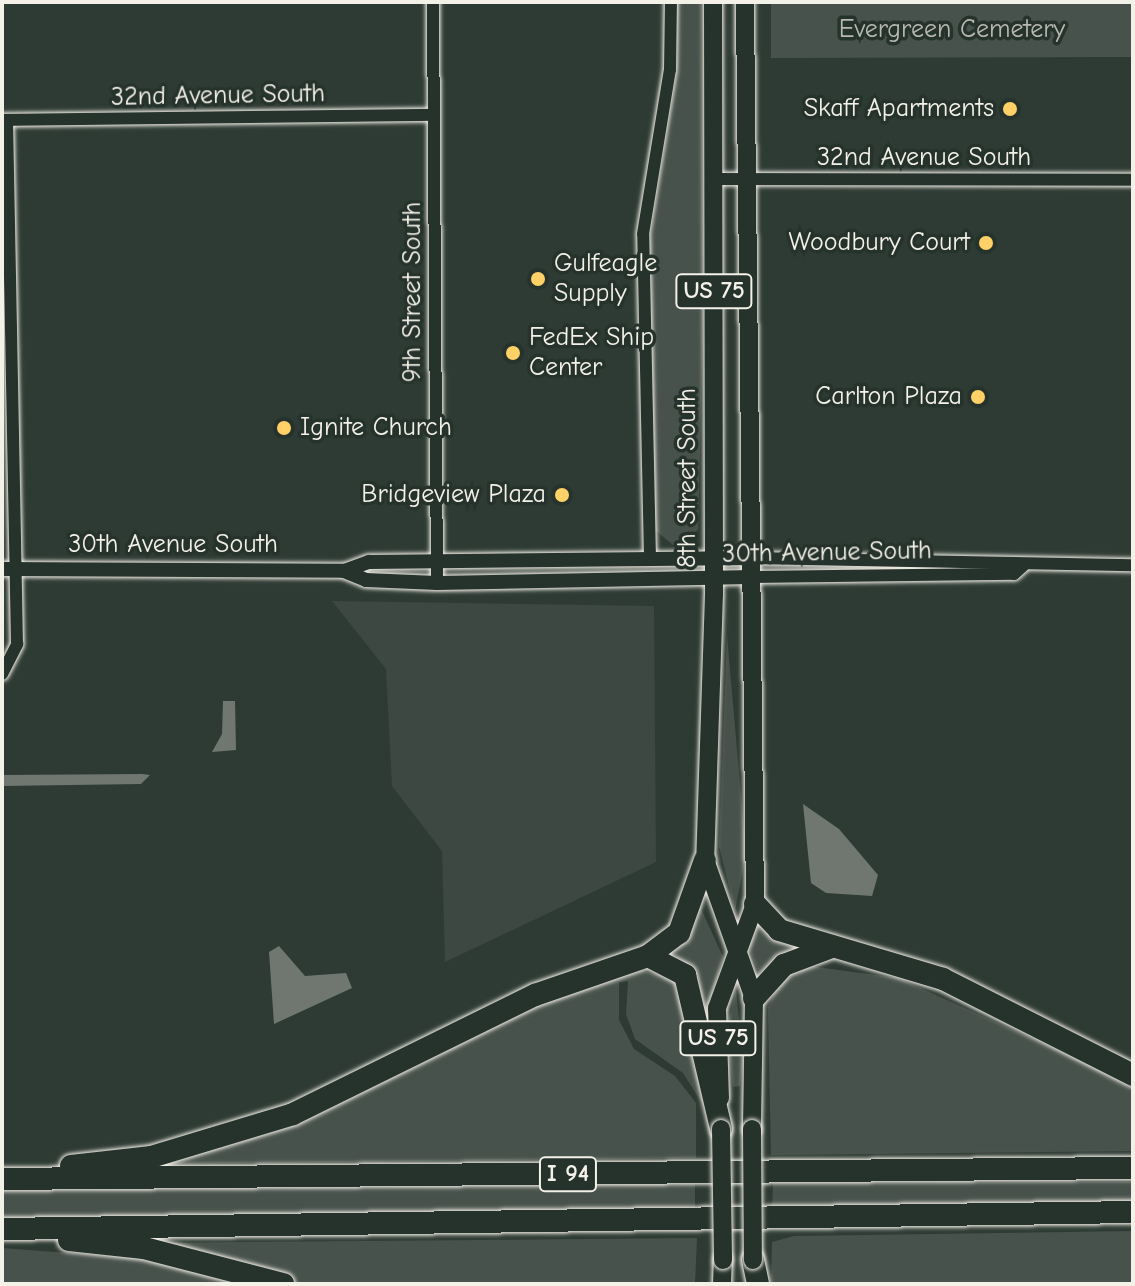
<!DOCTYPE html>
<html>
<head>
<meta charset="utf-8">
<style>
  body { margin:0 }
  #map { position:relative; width:1135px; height:1286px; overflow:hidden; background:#2e3b34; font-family:"Comic Neue",sans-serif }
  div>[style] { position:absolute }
  .built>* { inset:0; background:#3c4841 }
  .green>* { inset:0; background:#48524c }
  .water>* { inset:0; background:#6f7770 }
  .roads { filter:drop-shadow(0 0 2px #f4f1e8) drop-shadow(0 0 2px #f4f1e8) }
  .minor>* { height:12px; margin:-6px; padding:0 6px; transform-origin:6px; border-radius:6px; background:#26332d }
  .tertiary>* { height:14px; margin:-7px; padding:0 7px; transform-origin:7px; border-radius:7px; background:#26332d }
  .primary>* { height:18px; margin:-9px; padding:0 9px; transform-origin:9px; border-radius:9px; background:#26332d }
  .motorway>* { height:22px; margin:-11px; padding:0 11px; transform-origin:11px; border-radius:11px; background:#26332d }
  .bridges { filter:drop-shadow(0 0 2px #f4f1e8) drop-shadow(0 0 2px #f4f1e8) }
  .primary-bridge>* { height:18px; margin:-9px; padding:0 9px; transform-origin:9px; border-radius:9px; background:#26332d }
  .dots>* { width:22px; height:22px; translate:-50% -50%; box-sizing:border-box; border:4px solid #26332d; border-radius:50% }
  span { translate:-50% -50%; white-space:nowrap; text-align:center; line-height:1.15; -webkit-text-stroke:7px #26332d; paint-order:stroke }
  .shield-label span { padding:2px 6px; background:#26332d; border:2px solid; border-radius:6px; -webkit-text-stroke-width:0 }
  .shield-label { font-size:24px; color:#f4f1e8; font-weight:700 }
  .park-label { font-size:26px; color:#b8b9b1 }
  .street-label { font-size:26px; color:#f4f1e8 }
  .poi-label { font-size:26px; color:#f4f1e8 }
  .right { translate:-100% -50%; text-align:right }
  .left { translate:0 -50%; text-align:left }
  .frame { position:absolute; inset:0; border:4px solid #f4f1e8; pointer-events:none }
</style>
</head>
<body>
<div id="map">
  <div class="built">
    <div style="clip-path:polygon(332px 601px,654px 606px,656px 862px,445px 962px,442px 851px,392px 786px,386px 669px)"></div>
  </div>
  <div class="green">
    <div style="clip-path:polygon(677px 2px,701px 2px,703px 319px,698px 530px,673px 545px,654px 529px,650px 240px,677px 72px)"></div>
    <div style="clip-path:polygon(771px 2px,1133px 2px,1133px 57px,771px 58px)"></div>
    <div style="clip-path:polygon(727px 635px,746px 854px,735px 911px,719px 846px)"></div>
    <div style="clip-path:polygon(698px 902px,723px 957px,705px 1017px,697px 975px,671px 951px)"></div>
    <div style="clip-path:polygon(757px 925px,798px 948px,759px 973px,748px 945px)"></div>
    <div style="clip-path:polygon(809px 966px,898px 978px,1133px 1084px,1133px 1151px,771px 1155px,768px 1007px,782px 979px)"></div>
    <div style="clip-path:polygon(631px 968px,676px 979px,705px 1108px,683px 1073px,635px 1039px,626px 1014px,628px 981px,619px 982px,619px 1020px,634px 1049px,675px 1076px,696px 1103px,696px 1158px,154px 1164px)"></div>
    <div style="clip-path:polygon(736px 990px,743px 1061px,740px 1086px,733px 1087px,727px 1028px)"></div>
    <div style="clip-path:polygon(1133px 1182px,1133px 1207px,772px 1211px,773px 1183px)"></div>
    <div style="clip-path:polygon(695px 1184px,695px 1212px,2px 1220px,2px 1191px)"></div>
    <div style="clip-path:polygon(1133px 1231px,1133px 1284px,771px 1284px,772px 1242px,794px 1236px)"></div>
    <div style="clip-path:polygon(697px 1238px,695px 1284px,301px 1284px,151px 1243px)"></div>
    <div style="clip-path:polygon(2px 1248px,135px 1258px,247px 1284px,2px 1284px)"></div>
  </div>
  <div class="water">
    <div style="clip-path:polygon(223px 701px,235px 701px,236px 750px,212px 752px,222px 734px)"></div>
    <div style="clip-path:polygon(2px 775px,142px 774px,150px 775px,141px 784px,2px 786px)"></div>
    <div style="clip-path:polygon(803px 804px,839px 829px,878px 875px,872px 896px,826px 893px,811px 883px)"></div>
    <div style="clip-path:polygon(279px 946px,305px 976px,346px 973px,352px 988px,274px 1024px,269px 952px)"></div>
  </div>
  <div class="roads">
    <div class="minor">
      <div style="left:433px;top:2px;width:581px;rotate:89.61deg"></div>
      <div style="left:2px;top:120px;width:432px;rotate:-0.7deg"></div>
      <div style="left:715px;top:179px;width:418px;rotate:0.1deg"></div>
      <div style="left:752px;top:558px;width:381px;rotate:1.1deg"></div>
      <div style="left:650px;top:559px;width:325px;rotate:-91.2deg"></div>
      <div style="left:643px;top:234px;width:166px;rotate:-80.7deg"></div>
      <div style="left:670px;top:70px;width:68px;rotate:-89.2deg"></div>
      <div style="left:752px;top:577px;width:262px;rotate:-0.7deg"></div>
      <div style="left:1014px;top:574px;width:12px;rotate:-42deg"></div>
      <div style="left:2px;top:674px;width:34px;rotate:-63deg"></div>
      <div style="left:17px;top:644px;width:524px;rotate:-91.09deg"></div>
    </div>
    <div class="tertiary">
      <div style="left:2px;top:569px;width:342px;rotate:0.3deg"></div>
      <div style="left:344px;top:571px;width:24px;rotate:22deg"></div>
      <div style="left:366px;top:580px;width:71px;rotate:2.4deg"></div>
      <div style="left:437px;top:583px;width:315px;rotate:-1.1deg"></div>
      <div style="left:344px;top:571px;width:27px;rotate:-20deg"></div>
      <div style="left:369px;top:562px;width:383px;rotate:-0.6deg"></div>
    </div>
    <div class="primary">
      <div style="left:713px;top:2px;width:592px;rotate:89.9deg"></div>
      <div style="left:714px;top:594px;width:266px;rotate:91.9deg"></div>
      <div style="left:705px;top:860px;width:146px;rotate:70.5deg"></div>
      <div style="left:754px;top:998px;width:131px;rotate:90.9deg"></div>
      <div style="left:720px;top:1098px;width:90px;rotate:-91.9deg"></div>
      <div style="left:717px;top:1008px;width:111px;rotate:-69.9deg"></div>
      <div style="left:755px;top:904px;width:902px;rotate:-90.64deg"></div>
      <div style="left:722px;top:1284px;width:24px;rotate:-88deg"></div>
    </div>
    <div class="motorway">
      <div style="left:755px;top:904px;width:35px;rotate:47deg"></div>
      <div style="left:779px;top:930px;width:171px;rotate:16.6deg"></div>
      <div style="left:943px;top:979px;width:213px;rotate:26.8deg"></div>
      <div style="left:648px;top:956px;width:42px;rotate:27.2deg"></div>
      <div style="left:685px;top:975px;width:158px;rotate:76.8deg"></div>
      <div style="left:754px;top:998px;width:45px;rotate:-47.7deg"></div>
      <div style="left:784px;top:965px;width:51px;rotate:-20.6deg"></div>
      <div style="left:71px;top:1166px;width:81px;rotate:-6.4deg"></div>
      <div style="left:151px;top:1157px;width:148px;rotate:-16.8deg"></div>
      <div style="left:293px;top:1114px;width:270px;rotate:-26.2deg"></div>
      <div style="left:535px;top:995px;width:120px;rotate:-19deg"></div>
      <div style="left:648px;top:956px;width:39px;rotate:-37deg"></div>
      <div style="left:679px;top:933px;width:77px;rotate:-70.4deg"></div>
      <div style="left:2px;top:1179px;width:1131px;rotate:-0.56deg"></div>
      <div style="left:2px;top:1229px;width:1131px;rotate:-0.86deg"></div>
      <div style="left:69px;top:1240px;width:75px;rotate:6.1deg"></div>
      <div style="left:144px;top:1248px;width:144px;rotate:14.5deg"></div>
      <div style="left:753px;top:1260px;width:25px;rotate:78deg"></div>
    </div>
  </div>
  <div class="bridges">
    <div class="primary-bridge">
      <div style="left:721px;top:1129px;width:131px;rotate:89.1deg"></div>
      <div style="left:752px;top:1129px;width:131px;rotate:89.6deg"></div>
    </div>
  </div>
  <div class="dots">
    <div style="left:1010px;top:109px;background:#ffd166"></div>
    <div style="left:986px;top:243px;background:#ffd166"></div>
    <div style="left:538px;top:279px;background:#ffd166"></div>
    <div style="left:513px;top:353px;background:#ffd166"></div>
    <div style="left:978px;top:397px;background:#ffd166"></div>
    <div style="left:284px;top:428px;background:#ffd166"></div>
    <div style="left:562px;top:495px;background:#ffd166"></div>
  </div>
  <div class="shield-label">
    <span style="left:714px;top:291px">US 75</span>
    <span style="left:718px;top:1038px">US 75</span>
    <span style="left:568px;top:1174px">I 94</span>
  </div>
  <div class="park-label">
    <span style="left:952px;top:30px">Evergreen Cemetery</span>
  </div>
  <div class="street-label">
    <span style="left:218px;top:96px;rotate:-1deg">32nd Avenue South</span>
    <span style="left:924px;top:158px">32nd Avenue South</span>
    <span style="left:413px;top:292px;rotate:-90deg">9th Street South</span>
    <span style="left:688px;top:478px;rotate:-90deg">8th Street South</span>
    <span style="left:173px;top:545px">30th Avenue South</span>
    <span style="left:827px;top:553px;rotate:-1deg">30th Avenue South</span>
  </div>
  <div class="poi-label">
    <span class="right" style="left:994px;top:109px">Skaff Apartments</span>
    <span class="right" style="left:970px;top:243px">Woodbury Court</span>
    <span class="left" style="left:554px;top:279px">Gulfeagle<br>Supply</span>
    <span class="left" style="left:529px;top:353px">FedEx Ship<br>Center</span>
    <span class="right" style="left:962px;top:397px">Carlton Plaza</span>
    <span class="left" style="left:300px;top:428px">Ignite Church</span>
    <span class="right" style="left:546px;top:495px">Bridgeview Plaza</span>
  </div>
  <div class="frame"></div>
</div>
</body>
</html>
